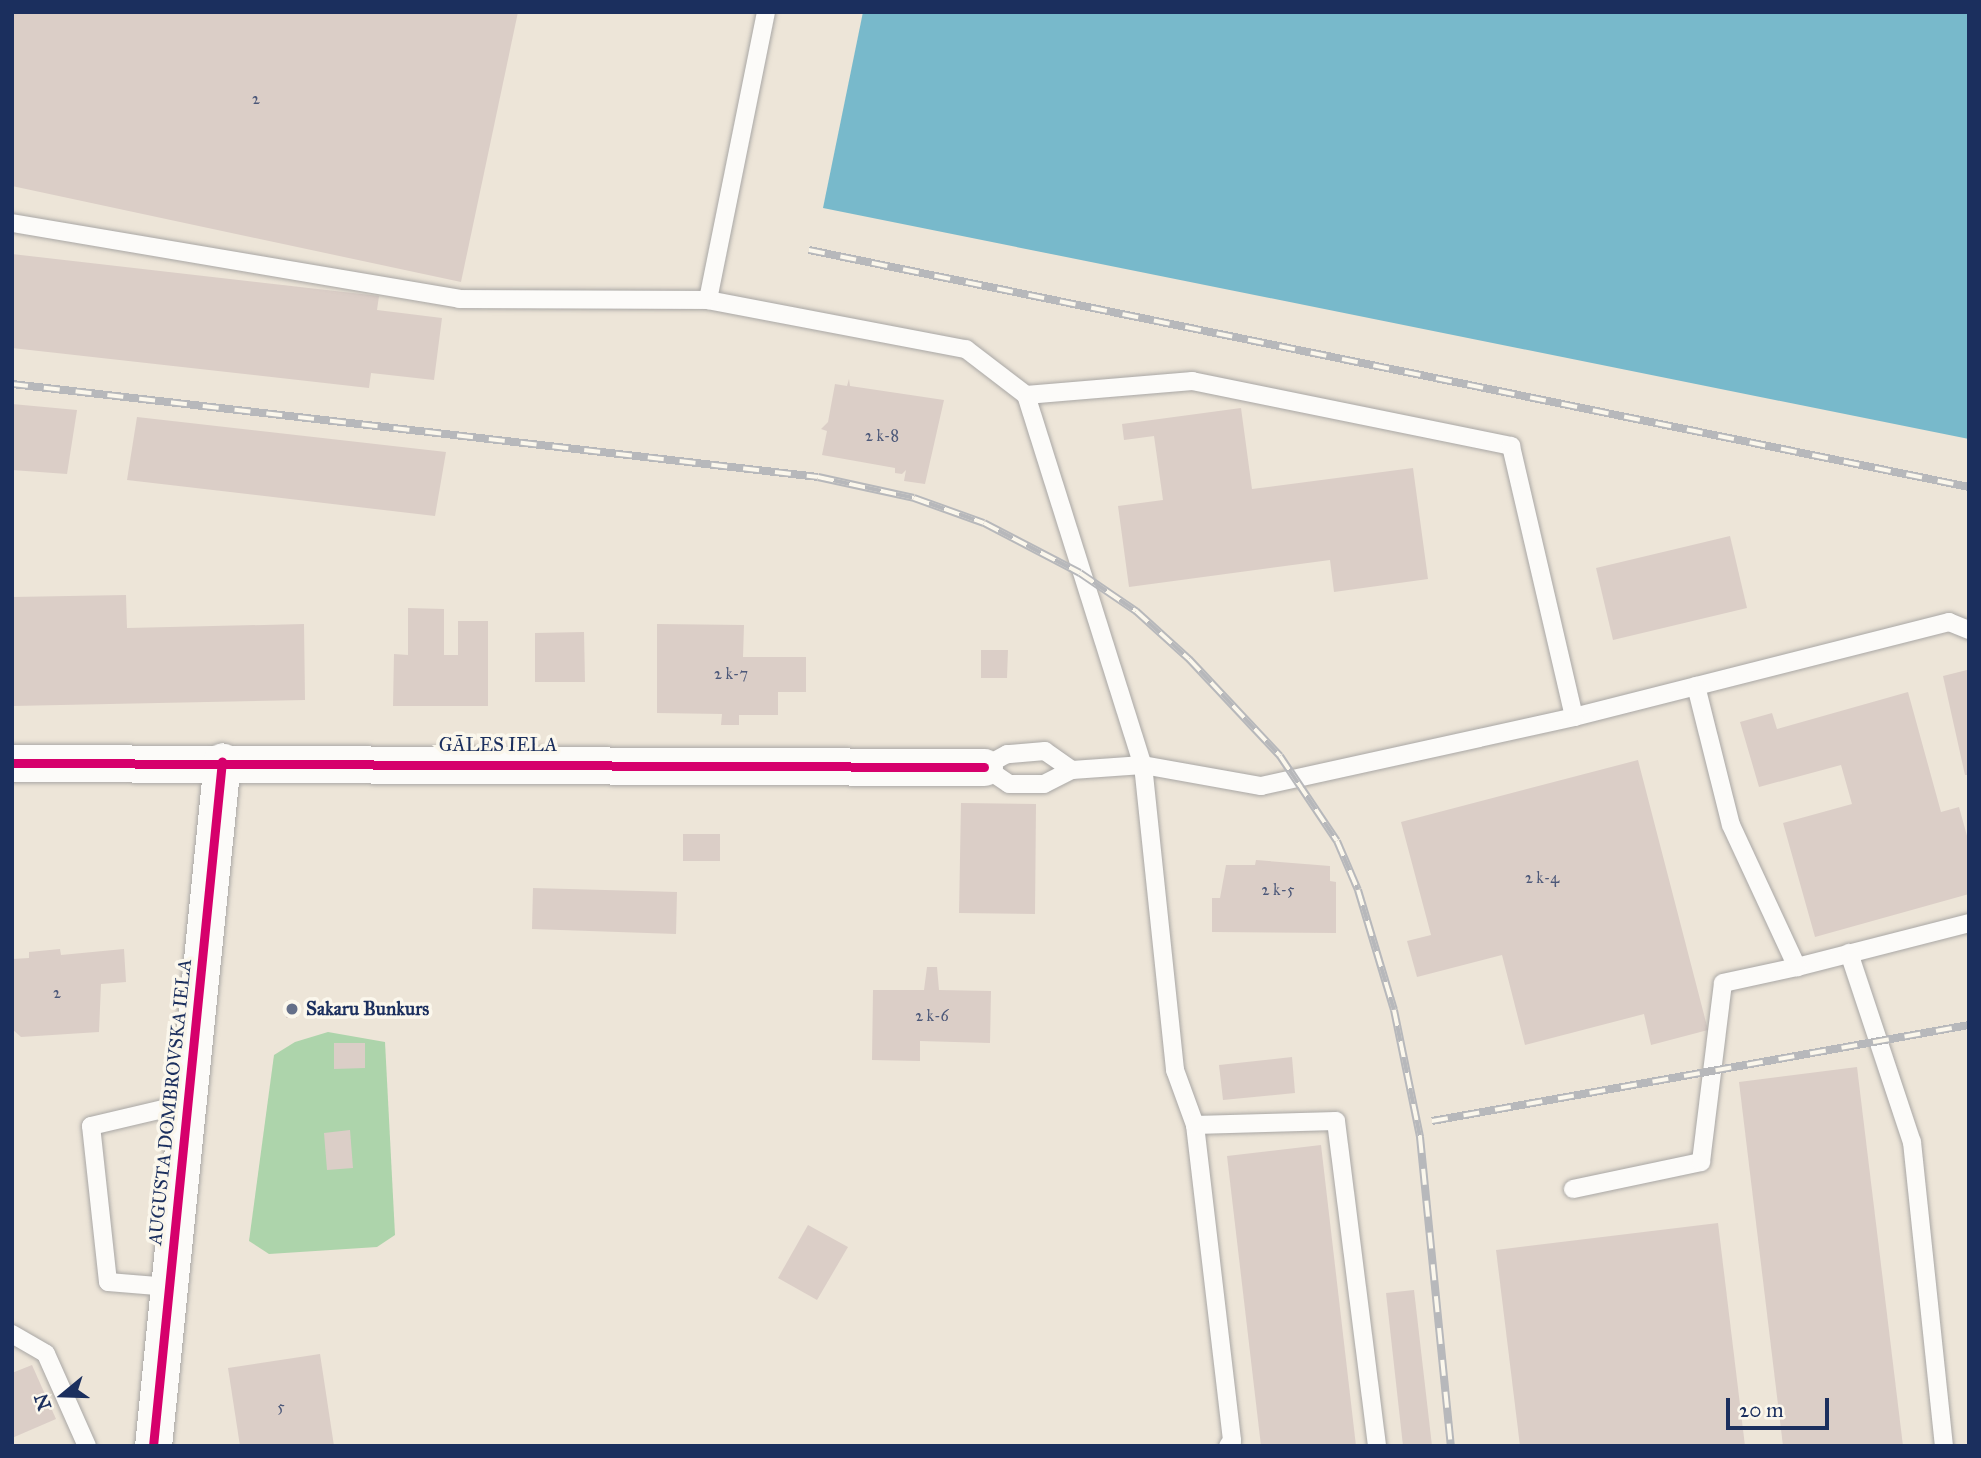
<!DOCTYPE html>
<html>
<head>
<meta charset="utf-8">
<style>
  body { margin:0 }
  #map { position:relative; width:1981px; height:1458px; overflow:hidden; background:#ede5d8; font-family:"IM FELL Great Primer",serif }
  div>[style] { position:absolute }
  .green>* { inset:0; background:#add4ab }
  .water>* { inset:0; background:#78b9cb }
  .building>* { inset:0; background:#dbcec7 }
  .roads { filter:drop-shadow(0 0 2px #a9a7a5) drop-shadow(0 0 2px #a9a7a5) }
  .lane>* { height:18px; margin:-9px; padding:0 9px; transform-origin:9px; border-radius:9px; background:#fcfbf9 }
  .street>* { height:37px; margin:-18.5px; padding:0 18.5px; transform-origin:18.5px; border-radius:18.5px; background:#fcfbf9 }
  .rail>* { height:8px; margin-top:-4px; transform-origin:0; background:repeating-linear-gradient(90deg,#fbf7ec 0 16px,#b7b8bb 0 32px); box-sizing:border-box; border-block:2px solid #b7b8bb }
  .cycleway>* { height:9px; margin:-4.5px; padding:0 4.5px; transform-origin:4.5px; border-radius:4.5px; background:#d6006c }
  .dots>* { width:19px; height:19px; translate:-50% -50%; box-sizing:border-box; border:4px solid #fbf7ec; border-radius:50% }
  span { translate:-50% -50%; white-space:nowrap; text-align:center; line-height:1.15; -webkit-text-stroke:7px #fbf7ec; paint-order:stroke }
  .number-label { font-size:16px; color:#4c5879 }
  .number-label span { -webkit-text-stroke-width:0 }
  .street-label { font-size:19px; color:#1b2f5e }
  .poi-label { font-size:19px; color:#1b2f5e; font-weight:700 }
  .left { translate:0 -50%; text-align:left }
  .frame { position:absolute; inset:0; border:14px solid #1b2f5e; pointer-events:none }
  .north { position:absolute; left:28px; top:1360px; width:70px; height:70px; -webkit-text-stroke:5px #fbf7ec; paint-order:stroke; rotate:251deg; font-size:19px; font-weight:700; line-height:28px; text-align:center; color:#1b2f5e }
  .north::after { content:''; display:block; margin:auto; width:24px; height:32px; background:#1b2f5e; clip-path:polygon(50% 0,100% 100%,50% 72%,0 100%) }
  .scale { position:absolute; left:1726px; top:1398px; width:103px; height:32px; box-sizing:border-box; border:4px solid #1b2f5e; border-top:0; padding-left:9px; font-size:21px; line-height:24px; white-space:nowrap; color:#1b2f5e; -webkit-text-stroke:5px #fbf7ec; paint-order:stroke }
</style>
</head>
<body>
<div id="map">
  <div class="green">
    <div style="clip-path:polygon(328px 1032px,385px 1042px,395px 1235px,377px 1247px,269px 1254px,249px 1241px,274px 1055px,295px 1042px)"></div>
  </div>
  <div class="water">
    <div style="clip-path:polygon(863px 12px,1969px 12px,1969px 439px,823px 208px)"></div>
  </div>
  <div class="building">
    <div style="clip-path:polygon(12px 12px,518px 12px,461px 282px,12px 186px)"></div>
    <div style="clip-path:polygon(12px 254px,379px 296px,377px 310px,442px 318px,434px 380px,371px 373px,369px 388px,12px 348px)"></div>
    <div style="clip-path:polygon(849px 379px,850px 386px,944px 400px,925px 484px,904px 481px,906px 470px,902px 474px,895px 473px,895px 468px,822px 455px,827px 431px,821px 429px,828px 422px,835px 384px,847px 386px)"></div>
    <div style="clip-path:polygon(12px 404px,77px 410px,67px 474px,12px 470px)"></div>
    <div style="clip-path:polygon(1241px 408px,1252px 489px,1413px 468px,1428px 579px,1334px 592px,1330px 560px,1129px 587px,1118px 506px,1163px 500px,1154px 436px,1124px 440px,1122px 424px)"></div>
    <div style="clip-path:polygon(137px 417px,446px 452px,435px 516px,127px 480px)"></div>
    <div style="clip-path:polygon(1730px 536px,1747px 608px,1613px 640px,1596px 568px)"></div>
    <div style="clip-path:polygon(126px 595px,127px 628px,304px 624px,305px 700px,12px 706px,12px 597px)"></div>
    <div style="clip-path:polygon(408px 608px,444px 609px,444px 655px,458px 655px,458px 621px,488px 621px,488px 706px,393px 706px,394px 654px,408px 655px)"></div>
    <div style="clip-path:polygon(657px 624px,744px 625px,743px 657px,806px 657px,806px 692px,778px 692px,778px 715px,739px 715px,739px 725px,721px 725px,722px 714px,657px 713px)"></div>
    <div style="clip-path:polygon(584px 632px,585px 682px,535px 682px,535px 633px)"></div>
    <div style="clip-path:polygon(981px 650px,1008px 650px,1007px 678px,981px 678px)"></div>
    <div style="clip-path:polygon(1967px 670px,1969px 775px,1965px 775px,1943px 676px)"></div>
    <div style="clip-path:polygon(1908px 692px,1941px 812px,1959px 807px,1969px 843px,1969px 894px,1815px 937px,1783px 823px,1852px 804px,1841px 765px,1759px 787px,1740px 722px,1772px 713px,1777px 729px)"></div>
    <div style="clip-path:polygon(1638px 760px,1708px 1030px,1651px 1045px,1644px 1014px,1525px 1045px,1502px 955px,1417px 977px,1407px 941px,1431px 935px,1401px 822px)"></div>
    <div style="clip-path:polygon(961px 803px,1036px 804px,1035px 914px,959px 913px)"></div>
    <div style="clip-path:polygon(683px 834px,720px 834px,720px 861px,683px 861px)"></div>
    <div style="clip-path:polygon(1256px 860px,1330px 866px,1330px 881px,1336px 882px,1336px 933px,1212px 932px,1212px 898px,1220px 898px,1226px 865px,1255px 865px)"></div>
    <div style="clip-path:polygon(533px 888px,677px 892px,676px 934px,532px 929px)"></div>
    <div style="clip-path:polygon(60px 949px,61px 955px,124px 949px,126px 982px,101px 984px,99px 1032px,21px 1037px,12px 1029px,12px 959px,29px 958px,29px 952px)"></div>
    <div style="clip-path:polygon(927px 967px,937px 967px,939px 990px,991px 991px,990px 1043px,920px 1041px,920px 1061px,872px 1060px,873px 990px,924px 990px)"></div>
    <div style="clip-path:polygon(287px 1000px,298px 1001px,297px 1018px,286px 1018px)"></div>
    <div style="clip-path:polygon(334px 1043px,365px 1043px,365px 1068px,334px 1069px)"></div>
    <div style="clip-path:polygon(1292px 1057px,1295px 1093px,1223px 1100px,1219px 1065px)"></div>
    <div style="clip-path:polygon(1857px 1067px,1903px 1446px,1783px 1446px,1739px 1082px)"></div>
    <div style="clip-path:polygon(350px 1130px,353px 1168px,327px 1170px,324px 1133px)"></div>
    <div style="clip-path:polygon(1321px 1145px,1356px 1446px,1261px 1446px,1227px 1156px)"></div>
    <div style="clip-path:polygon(1718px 1223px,1745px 1446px,1520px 1446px,1496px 1250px)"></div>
    <div style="clip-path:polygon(808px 1225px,848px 1247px,817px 1300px,778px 1278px)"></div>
    <div style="clip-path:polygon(1414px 1290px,1432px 1446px,1403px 1446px,1386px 1293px)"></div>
    <div style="clip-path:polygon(320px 1354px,334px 1446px,240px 1446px,228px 1368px)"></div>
    <div style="clip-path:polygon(32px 1365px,56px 1419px,12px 1438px,12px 1373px)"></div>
  </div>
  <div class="roads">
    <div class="lane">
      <div style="left:766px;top:12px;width:294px;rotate:101.4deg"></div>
      <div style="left:708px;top:300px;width:263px;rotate:10.8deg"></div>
      <div style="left:966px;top:349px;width:76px;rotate:37.5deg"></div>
      <div style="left:1026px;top:395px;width:388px;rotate:72.5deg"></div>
      <div style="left:1143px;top:765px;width:120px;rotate:10.1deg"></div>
      <div style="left:1261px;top:786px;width:321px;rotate:-12.4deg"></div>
      <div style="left:1574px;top:717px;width:387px;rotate:-14.2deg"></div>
      <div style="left:1949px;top:622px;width:22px;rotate:22deg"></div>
      <div style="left:12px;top:223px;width:453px;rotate:9.6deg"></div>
      <div style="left:459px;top:299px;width:249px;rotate:0.2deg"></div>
      <div style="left:1026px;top:395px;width:167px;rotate:-4.8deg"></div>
      <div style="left:1192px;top:381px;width:326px;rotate:11.5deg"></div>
      <div style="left:1511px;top:446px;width:278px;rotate:76.9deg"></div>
      <div style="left:1696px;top:686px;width:143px;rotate:75.9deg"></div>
      <div style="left:1731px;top:825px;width:157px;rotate:65.1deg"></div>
      <div style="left:1797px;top:967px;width:178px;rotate:-14.3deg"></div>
      <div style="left:1072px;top:770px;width:33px;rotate:-145deg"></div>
      <div style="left:1045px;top:751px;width:38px;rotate:175deg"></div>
      <div style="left:1007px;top:754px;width:26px;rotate:151deg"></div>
      <div style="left:984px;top:767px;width:30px;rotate:34deg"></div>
      <div style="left:1009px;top:784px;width:35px"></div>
      <div style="left:1044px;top:784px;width:31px;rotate:-27deg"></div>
      <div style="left:1072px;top:770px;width:71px;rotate:-4deg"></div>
      <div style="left:1143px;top:765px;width:307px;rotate:84deg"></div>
      <div style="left:1175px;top:1070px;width:59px;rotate:70deg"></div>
      <div style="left:1195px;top:1125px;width:318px;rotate:83.3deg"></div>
      <div style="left:1232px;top:1441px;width:6px;rotate:129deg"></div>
      <div style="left:1849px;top:953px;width:199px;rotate:71.6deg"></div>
      <div style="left:1912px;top:1142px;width:306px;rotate:84deg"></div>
      <div style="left:1195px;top:1125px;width:141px;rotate:-1.6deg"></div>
      <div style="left:1336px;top:1121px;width:328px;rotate:82.8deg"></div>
      <div style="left:1573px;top:1189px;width:131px;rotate:-11.9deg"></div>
      <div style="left:1701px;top:1162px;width:180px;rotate:-83deg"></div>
      <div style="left:1723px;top:983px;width:76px;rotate:-12.2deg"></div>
      <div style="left:169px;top:1287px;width:61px;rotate:-175.3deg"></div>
      <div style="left:108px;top:1282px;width:157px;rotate:-96.2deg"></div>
      <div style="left:91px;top:1126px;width:97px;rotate:-13.2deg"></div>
      <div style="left:12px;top:1334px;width:39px;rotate:30deg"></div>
      <div style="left:46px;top:1354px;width:101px;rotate:66deg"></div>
    </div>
    <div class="street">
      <div style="left:12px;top:763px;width:972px;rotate:0.24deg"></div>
      <div style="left:153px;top:1446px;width:688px;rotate:-84.25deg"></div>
    </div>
  </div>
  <div class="rail">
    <div style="left:809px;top:250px;width:1184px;rotate:11.55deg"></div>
    <div style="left:12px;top:384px;width:811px;rotate:6.58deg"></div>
    <div style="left:818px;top:477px;width:98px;rotate:12.3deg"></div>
    <div style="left:914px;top:498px;width:74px;rotate:19.7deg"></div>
    <div style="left:984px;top:523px;width:108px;rotate:27.5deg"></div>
    <div style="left:1080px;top:573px;width:68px;rotate:34.2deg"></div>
    <div style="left:1136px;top:611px;width:72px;rotate:42.2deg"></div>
    <div style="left:1189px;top:659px;width:133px;rotate:46.8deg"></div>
    <div style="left:1280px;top:756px;width:102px;rotate:56.2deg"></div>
    <div style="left:1337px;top:841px;width:53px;rotate:66.8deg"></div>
    <div style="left:1358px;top:890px;width:125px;rotate:73.3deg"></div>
    <div style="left:1394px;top:1010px;width:130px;rotate:78.4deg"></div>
    <div style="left:1420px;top:1137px;width:311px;rotate:84.3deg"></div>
    <div style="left:1432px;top:1121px;width:546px;rotate:-10.14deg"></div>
  </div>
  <div class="cycleway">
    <div style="left:12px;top:763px;width:972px;rotate:0.24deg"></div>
    <div style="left:153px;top:1446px;width:688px;rotate:-84.25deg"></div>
  </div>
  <div class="dots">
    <div style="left:292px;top:1009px;background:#646f89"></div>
  </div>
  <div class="number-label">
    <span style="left:256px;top:99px">2</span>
    <span style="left:882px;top:436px">2 k-8</span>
    <span style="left:731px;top:674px">2 k-7</span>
    <span style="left:1542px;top:878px">2 k-4</span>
    <span style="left:1278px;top:890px">2 k-5</span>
    <span style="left:57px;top:993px">2</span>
    <span style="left:932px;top:1016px">2 k-6</span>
    <span style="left:281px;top:1407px">5</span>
  </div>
  <div class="street-label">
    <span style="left:498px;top:745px">GĀLES IELA</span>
    <span style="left:170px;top:1102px;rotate:-84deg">AUGUSTA DOMBROVSKA IELA</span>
  </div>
  <div class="poi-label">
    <span class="left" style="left:306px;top:1009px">Sakaru Bunkurs</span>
  </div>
  <div class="frame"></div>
  <div class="north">N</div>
  <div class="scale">20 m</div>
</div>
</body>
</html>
